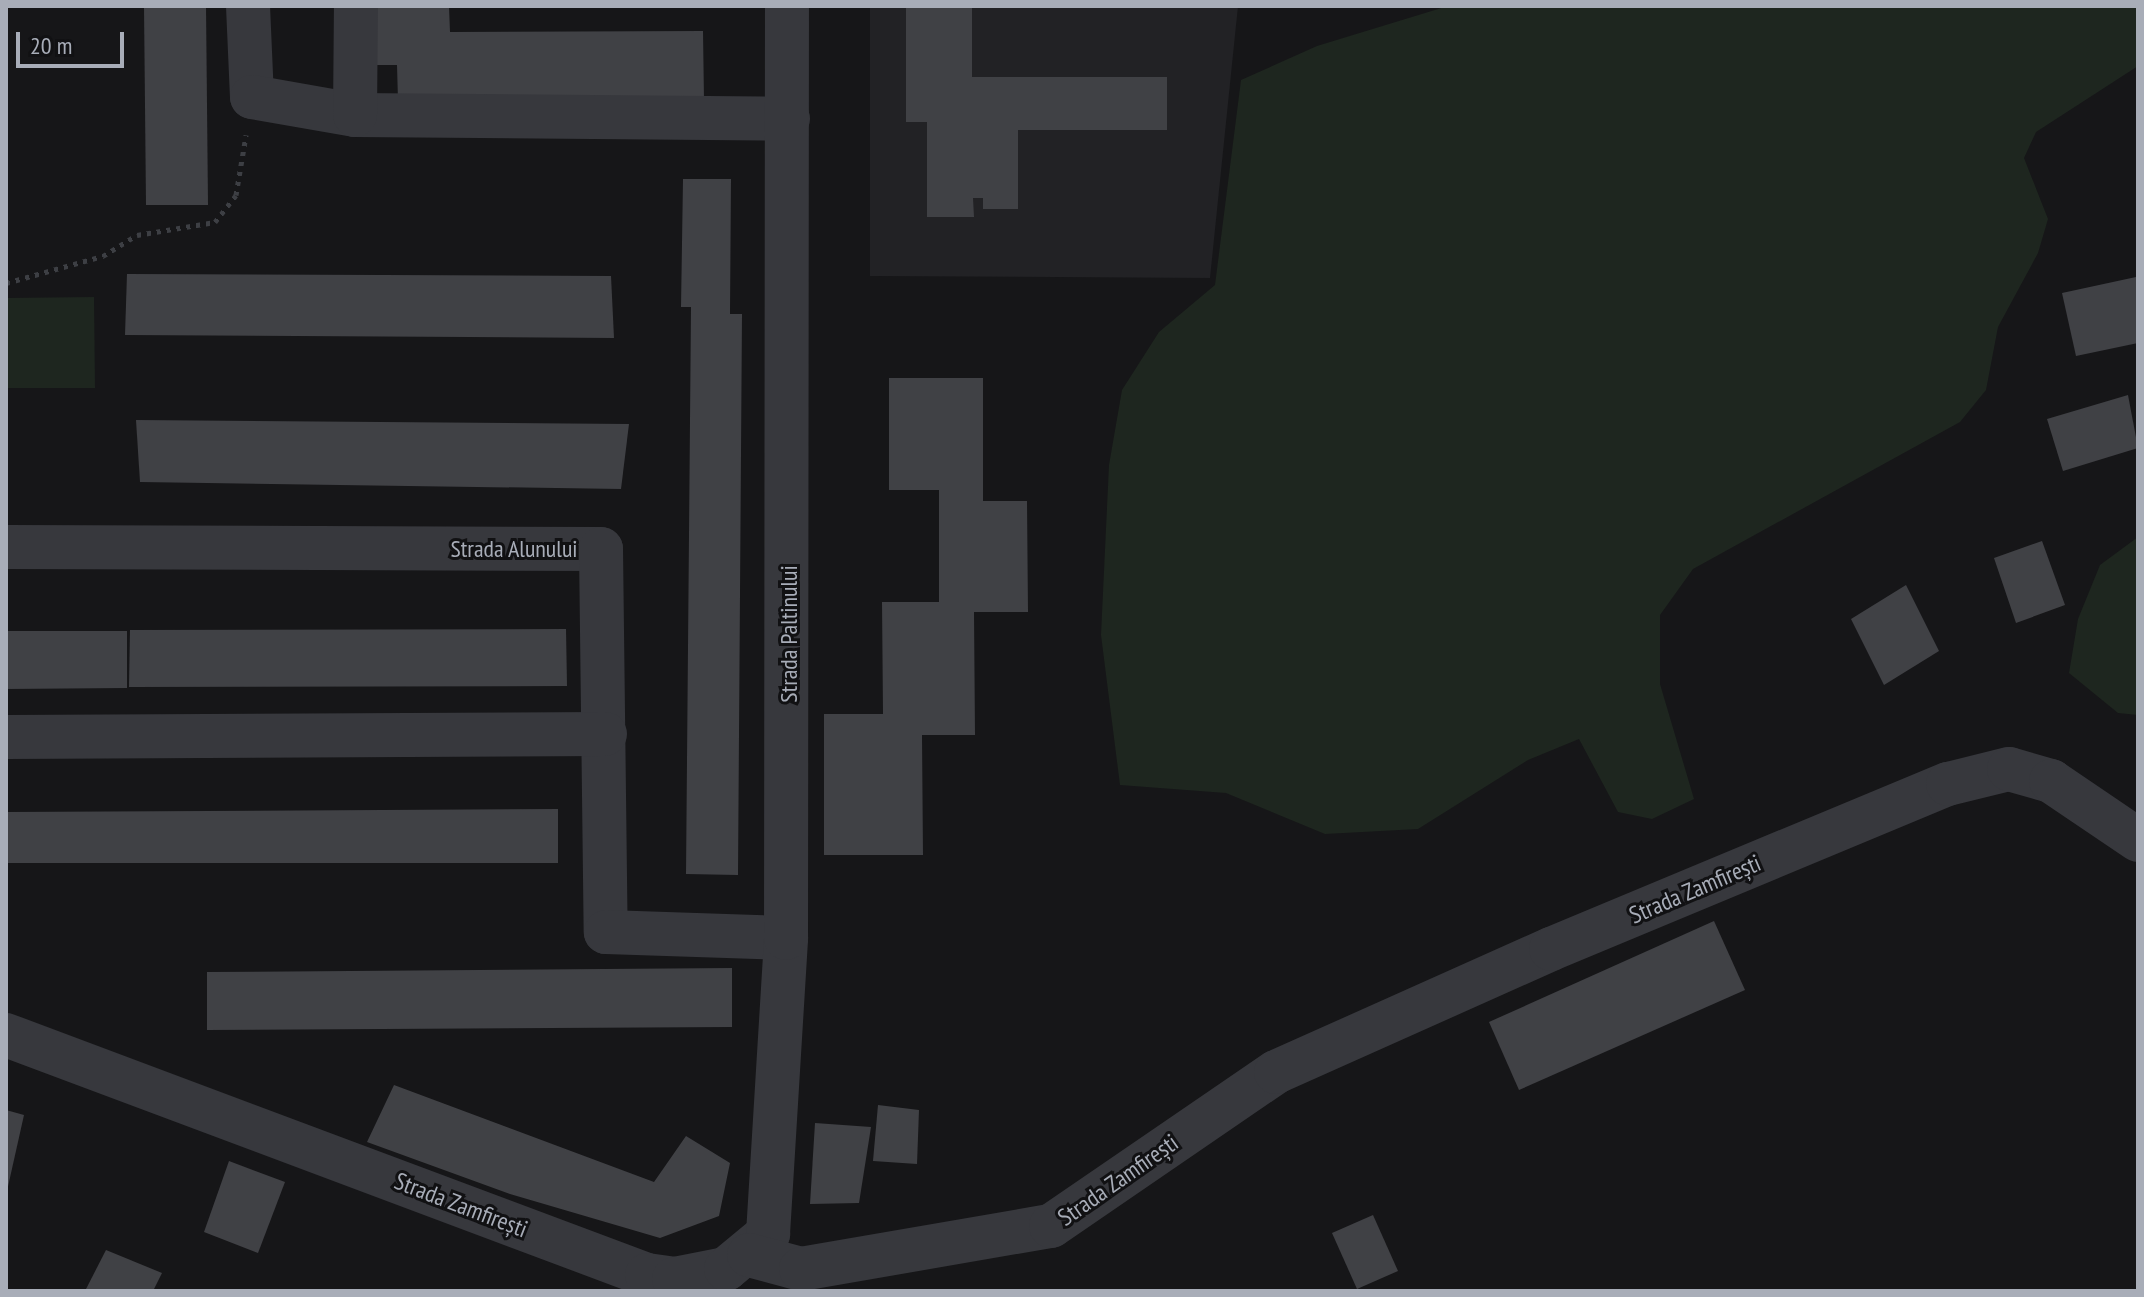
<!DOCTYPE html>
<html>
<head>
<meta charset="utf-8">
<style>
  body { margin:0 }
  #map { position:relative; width:2144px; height:1297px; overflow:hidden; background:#161618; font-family:"PT Sans Narrow",sans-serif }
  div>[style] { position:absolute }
  .built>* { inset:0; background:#222225 }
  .green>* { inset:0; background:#1e261f }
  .building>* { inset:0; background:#404145 }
  .path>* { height:5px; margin-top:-2.5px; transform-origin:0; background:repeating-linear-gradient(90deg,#3d3f44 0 4px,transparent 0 10px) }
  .minor>* { height:44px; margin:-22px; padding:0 22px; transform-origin:22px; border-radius:22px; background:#37383d }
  span { translate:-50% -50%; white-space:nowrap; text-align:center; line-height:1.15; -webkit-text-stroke:6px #111113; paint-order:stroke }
  .street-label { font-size:24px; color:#a8adb8 }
  .frame { position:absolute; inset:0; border:8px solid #a8adb8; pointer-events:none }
  .scale { position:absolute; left:16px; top:32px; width:108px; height:36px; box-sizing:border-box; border:4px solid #a8adb8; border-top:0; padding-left:10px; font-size:24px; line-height:28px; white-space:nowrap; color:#a8adb8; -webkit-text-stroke:6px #111113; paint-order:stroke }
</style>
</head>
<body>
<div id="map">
  <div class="built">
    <div style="clip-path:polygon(870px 6px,1238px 6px,1210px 278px,870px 276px)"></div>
  </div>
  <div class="green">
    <div style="clip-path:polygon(1448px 6px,2138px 6px,2138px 66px,2036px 132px,2024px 158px,2048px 219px,2038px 253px,1998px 327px,1986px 390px,1960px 422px,1693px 569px,1660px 615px,1660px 684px,1694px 799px,1652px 819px,1618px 812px,1579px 739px,1528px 760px,1418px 829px,1325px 834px,1226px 793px,1120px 785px,1101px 635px,1109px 465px,1122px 390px,1159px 332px,1215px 285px,1241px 80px,1317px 46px)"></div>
    <div style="clip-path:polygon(94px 297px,95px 388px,6px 388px,6px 298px)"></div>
    <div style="clip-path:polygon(2138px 537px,2138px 715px,2118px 713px,2069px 673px,2078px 619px,2100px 565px)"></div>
  </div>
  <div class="building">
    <div style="clip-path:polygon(144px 6px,206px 6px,208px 205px,146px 205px)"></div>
    <div style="clip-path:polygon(370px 6px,449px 6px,450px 32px,703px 31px,704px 100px,398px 101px,397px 65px,371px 65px)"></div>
    <div style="clip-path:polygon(906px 6px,972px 6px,972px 77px,1167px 77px,1167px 130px,1018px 130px,1018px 209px,983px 209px,983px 198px,973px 198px,974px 217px,927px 217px,927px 122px,906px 122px)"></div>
    <div style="clip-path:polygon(683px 179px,731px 179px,730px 314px,742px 314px,738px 875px,686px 874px,691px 307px,681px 307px)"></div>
    <div style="clip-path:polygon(127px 274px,611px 276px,614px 338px,125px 335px)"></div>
    <div style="clip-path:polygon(2136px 277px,2138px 343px,2076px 356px,2062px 293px)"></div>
    <div style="clip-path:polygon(889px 378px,983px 378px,983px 501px,1027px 501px,1028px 612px,974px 612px,975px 735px,922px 735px,923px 855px,824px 855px,824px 714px,883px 714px,882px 602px,939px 602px,939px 490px,889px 490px)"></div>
    <div style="clip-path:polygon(2128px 395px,2138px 448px,2063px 471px,2047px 419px)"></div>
    <div style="clip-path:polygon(136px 420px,629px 424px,621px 489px,140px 482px)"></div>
    <div style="clip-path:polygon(2042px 541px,2065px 605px,2016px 623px,1994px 558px)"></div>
    <div style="clip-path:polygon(1906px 585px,1939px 651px,1884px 685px,1851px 619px)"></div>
    <div style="clip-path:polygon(566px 629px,567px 686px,129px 687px,130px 630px)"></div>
    <div style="clip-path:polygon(6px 631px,127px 631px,127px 688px,6px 689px)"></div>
    <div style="clip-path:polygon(558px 809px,558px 863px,6px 863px,6px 812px)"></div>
    <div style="clip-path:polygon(1714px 921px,1745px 990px,1519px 1090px,1489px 1022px)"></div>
    <div style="clip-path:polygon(732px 968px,732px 1027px,207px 1030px,207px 972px)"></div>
    <div style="clip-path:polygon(394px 1085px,654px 1182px,686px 1136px,730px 1163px,719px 1216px,660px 1238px,510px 1194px,367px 1142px)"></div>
    <div style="clip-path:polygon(878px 1105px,919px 1110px,917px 1164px,873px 1161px)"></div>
    <div style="clip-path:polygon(6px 1110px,24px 1115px,7px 1191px,6px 1191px)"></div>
    <div style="clip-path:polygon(815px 1123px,871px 1127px,859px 1203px,810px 1204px)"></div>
    <div style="clip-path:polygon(229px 1161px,285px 1182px,258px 1253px,204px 1232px)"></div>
    <div style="clip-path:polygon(1373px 1215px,1398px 1271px,1357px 1289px,1332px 1233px)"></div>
    <div style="clip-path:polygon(106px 1250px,162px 1273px,153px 1291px,85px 1291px)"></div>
  </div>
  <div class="path">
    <div style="left:6px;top:283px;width:101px;rotate:-15.6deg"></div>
    <div style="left:103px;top:256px;width:40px;rotate:-32deg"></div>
    <div style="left:137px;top:235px;width:79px;rotate:-9.5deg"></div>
    <div style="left:215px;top:222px;width:34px;rotate:-52deg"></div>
    <div style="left:236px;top:195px;width:61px;rotate:-80.5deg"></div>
  </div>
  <div class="minor">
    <div style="left:248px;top:6px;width:91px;rotate:87.5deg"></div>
    <div style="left:252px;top:97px;width:105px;rotate:9.9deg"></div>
    <div style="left:355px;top:115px;width:433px;rotate:0.5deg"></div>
    <div style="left:355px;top:115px;width:109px;rotate:-89.5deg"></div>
    <div style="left:6px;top:547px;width:595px;rotate:0.19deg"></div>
    <div style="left:601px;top:549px;width:383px;rotate:89.3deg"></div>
    <div style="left:606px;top:932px;width:180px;rotate:1.9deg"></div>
    <div style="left:6px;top:737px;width:599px;rotate:-0.29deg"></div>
    <div style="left:6px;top:1035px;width:684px;rotate:20.53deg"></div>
    <div style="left:647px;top:1275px;width:27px;rotate:8deg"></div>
    <div style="left:674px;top:1279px;width:53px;rotate:-10.9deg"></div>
    <div style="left:726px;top:1269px;width:55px;rotate:-39.8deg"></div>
    <div style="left:768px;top:1234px;width:297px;rotate:-86.5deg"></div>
    <div style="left:786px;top:938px;width:932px;rotate:-89.94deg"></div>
    <div style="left:749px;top:1255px;width:54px;rotate:15.1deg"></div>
    <div style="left:801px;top:1269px;width:254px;rotate:-9.8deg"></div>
    <div style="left:1051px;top:1226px;width:273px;rotate:-34.4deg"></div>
    <div style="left:1276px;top:1072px;width:301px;rotate:-24.1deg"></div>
    <div style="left:1551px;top:949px;width:430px;rotate:-22.6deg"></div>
    <div style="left:1948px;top:784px;width:63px;rotate:-13.8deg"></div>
    <div style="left:2009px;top:769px;width:44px;rotate:15.9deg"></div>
    <div style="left:2051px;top:781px;width:105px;rotate:34.1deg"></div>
  </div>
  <div class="street-label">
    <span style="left:514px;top:549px">Strada Alunului</span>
    <span style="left:789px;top:634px;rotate:-90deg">Strada Paltinului</span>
    <span style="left:1695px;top:889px;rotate:-23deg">Strada Zamfirești</span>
    <span style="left:1118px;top:1180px;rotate:-35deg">Strada Zamfirești</span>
    <span style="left:461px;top:1205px;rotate:21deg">Strada Zamfirești</span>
  </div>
  <div class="frame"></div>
  <div class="scale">20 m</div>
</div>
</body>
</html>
